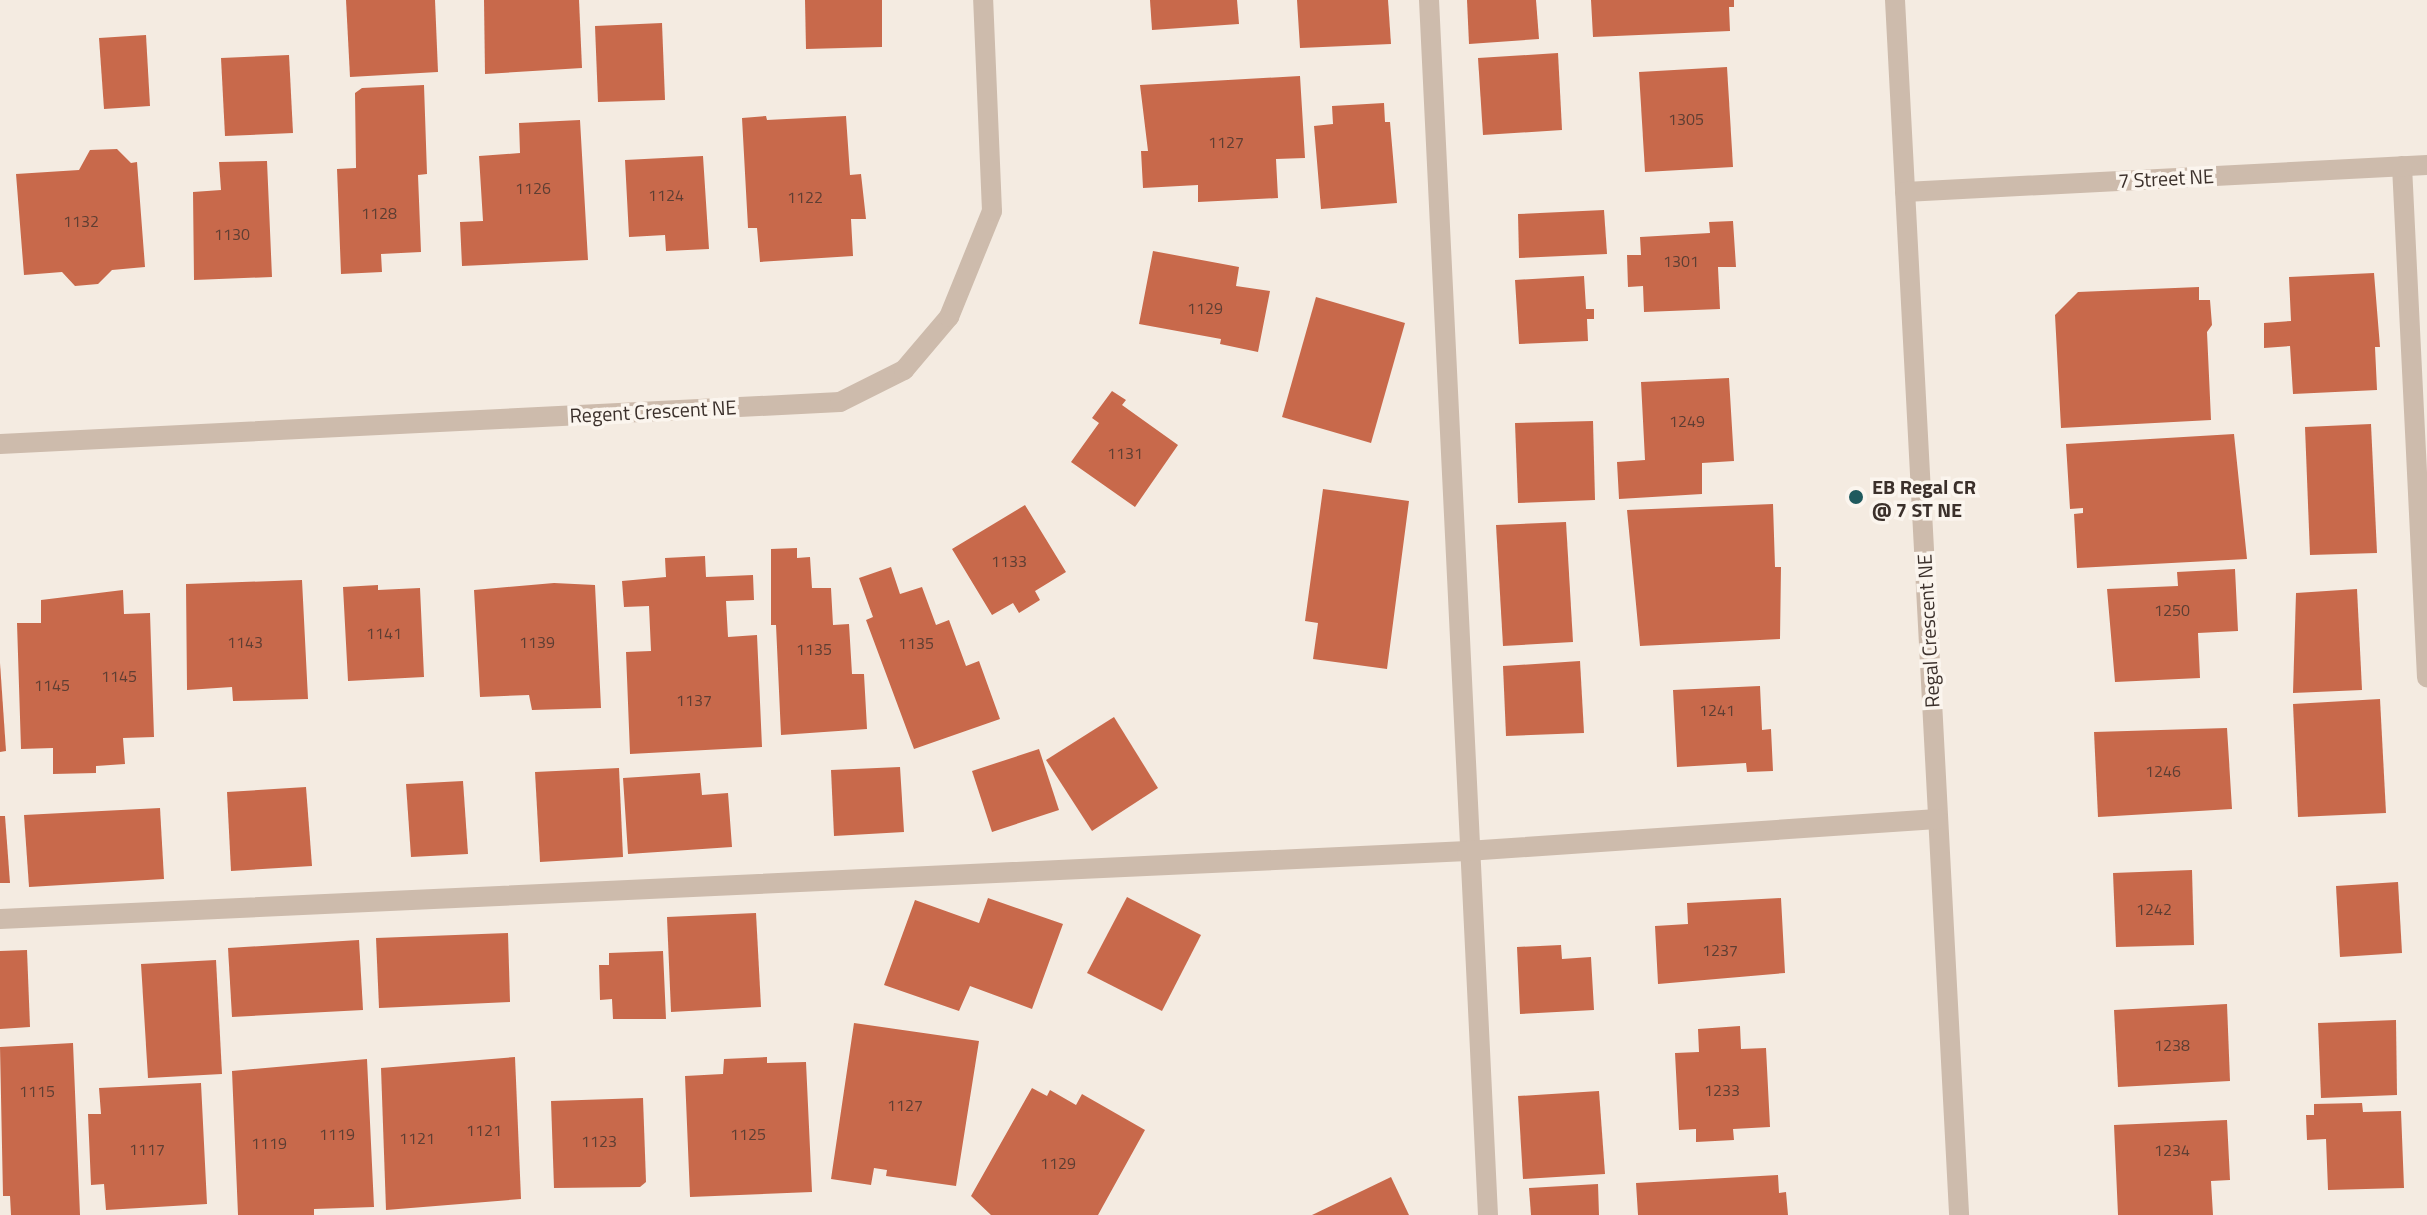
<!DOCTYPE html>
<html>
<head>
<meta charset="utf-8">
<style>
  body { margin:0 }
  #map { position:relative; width:2427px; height:1215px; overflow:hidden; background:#f4ebe1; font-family:"Titillium Web",sans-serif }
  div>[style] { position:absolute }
  .building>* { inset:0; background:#c8694b }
  .minor>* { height:20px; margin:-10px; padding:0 10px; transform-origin:10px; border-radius:10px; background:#cdbbac }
  .dots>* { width:22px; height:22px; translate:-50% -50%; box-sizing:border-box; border:4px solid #fbf5ee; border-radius:50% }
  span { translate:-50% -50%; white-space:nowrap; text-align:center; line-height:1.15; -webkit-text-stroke:7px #fbf5ee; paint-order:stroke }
  .number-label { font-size:16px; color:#5e3e33 }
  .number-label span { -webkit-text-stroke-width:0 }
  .street-label { font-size:20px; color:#3b302b }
  .poi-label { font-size:20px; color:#3b302b; font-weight:700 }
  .left { translate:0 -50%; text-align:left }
</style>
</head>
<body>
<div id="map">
  <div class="building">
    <div style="clip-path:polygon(346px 0,435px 0,438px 72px,350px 77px)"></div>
    <div style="clip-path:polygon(484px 0,579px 0,582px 68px,485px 74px)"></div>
    <div style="clip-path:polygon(805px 0,882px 0,882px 47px,806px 49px)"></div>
    <div style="clip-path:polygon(1150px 0,1237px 0,1239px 24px,1152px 30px)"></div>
    <div style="clip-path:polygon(1297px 0,1388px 0,1391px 44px,1300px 48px)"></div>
    <div style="clip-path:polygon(1467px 0,1536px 0,1539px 39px,1469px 44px)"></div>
    <div style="clip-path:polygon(1591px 0,1734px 0,1734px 7px,1729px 7px,1730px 31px,1593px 37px)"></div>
    <div style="clip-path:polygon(662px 23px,665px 100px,598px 102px,595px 26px)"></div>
    <div style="clip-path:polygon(146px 35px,150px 106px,104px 109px,99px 38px)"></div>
    <div style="clip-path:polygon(1558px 53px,1562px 130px,1483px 135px,1478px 58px)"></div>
    <div style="clip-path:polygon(289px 55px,293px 133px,225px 136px,221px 58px)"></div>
    <div style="clip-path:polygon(1727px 67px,1733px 167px,1645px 172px,1639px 72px)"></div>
    <div style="clip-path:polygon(1300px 76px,1305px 158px,1276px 159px,1278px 198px,1198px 202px,1198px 185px,1143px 188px,1141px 151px,1148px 151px,1140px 85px)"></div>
    <div style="clip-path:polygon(424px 85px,427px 174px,418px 175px,421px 252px,381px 254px,382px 272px,341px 274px,337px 169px,356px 168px,355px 93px,362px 88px)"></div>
    <div style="clip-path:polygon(1384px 103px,1385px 122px,1390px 122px,1397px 203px,1321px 209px,1314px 126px,1333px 124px,1332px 106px)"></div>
    <div style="clip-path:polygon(766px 116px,767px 120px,846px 116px,850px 175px,861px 174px,866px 219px,851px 219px,853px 256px,760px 262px,757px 228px,748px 228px,742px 118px)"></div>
    <div style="clip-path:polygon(580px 120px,588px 260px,462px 266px,460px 222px,483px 221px,479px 156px,520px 153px,519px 123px)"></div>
    <div style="clip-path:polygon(117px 149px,131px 163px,137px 162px,145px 267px,112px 270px,98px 284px,75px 286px,62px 272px,24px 275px,16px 174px,79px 170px,90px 150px)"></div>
    <div style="clip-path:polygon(703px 156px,709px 249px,666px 251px,665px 235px,629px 237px,625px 160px)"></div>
    <div style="clip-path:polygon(267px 161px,272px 277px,194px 280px,193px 192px,221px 190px,219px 162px)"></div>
    <div style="clip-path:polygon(1604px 210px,1607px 254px,1519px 258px,1518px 214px)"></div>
    <div style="clip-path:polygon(1733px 221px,1736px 267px,1718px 267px,1720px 309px,1644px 312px,1643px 286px,1628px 287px,1627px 255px,1641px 255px,1640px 237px,1710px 233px,1709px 222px)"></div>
    <div style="clip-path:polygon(1153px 251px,1239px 267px,1236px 286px,1270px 291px,1258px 352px,1220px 344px,1221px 339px,1139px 324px)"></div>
    <div style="clip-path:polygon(2374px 273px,2380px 347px,2375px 347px,2377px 390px,2293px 394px,2290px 346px,2264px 348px,2264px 323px,2291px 321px,2289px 277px)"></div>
    <div style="clip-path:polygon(1584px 276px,1586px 309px,1594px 309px,1594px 319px,1587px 319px,1588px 341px,1519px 344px,1515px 280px)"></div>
    <div style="clip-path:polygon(2199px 287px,2199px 300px,2210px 300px,2212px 325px,2207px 332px,2211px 420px,2061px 428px,2055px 315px,2078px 292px)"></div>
    <div style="clip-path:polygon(1316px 297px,1405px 323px,1371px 443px,1282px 417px)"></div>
    <div style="clip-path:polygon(1729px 378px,1734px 461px,1702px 463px,1702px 494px,1619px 499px,1617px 462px,1645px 460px,1641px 382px)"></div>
    <div style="clip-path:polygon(1112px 391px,1126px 400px,1122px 405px,1178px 445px,1135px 507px,1071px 462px,1099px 423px,1092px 418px)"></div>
    <div style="clip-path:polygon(1593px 421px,1595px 500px,1518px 503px,1515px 423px)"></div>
    <div style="clip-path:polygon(2371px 424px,2377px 553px,2310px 555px,2305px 427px)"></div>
    <div style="clip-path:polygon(2234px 434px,2247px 559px,2077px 568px,2074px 514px,2083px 513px,2083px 508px,2070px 509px,2066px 444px)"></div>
    <div style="clip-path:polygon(1323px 489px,1409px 501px,1387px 669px,1313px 659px,1318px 623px,1305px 621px)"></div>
    <div style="clip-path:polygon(1773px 504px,1775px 567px,1781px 567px,1780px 639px,1640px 646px,1627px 510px)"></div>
    <div style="clip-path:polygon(1025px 505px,1066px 572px,1035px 591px,1040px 600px,1019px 613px,1013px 603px,992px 615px,952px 549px)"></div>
    <div style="clip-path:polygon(1566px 522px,1573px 642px,1503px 646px,1496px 525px)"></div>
    <div style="clip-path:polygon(797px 548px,797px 558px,810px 557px,812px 588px,831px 588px,833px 625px,849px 624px,852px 674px,864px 674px,867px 729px,781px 735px,776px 625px,771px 625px,771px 549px)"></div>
    <div style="clip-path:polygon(705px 556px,706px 577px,753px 575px,754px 600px,726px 601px,728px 637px,757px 635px,762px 747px,630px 754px,626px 652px,651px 651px,649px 606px,624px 607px,622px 581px,666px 577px,665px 558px)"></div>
    <div style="clip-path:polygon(891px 567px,900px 594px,922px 587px,936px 625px,949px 620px,966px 666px,979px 661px,1000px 719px,914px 749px,866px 620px,873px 617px,859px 578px)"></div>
    <div style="clip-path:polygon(2235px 569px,2238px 631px,2198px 633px,2200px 678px,2115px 682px,2107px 589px,2178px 586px,2177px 572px)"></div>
    <div style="clip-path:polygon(302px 580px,308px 699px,233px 701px,232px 687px,187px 690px,186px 584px)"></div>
    <div style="clip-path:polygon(554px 583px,595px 585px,601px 708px,532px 710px,529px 695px,480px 697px,474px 590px)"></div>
    <div style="clip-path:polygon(378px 585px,378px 590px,420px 588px,424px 677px,348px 681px,343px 587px)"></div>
    <div style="clip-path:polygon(2357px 589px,2362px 690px,2293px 693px,2296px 593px)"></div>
    <div style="clip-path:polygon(123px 590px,124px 614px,150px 613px,154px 737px,123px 738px,125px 764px,96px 766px,96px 773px,53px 774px,53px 748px,21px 749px,17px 623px,41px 623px,41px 600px)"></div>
    <div style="clip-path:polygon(1580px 661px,1584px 733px,1506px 736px,1503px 666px)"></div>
    <div style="clip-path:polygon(0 663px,6px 751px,0 752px)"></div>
    <div style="clip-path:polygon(1760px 686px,1762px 730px,1771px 729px,1773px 771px,1747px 772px,1746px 763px,1677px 767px,1673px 690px)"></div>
    <div style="clip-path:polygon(2380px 699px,2386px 813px,2298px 817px,2293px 704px)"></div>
    <div style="clip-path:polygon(1114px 717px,1158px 788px,1092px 831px,1046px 760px)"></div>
    <div style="clip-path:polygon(2227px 728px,2232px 809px,2098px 817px,2094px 732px)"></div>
    <div style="clip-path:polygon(1039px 749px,1059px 810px,992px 832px,972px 771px)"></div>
    <div style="clip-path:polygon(900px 767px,904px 832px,834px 836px,831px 770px)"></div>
    <div style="clip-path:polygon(619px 768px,623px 857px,540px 862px,535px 772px)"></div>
    <div style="clip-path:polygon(700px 773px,702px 795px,728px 793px,732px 847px,628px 854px,623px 778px)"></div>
    <div style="clip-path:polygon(463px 781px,468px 854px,411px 857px,406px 784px)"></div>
    <div style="clip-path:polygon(306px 787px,312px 866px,231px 871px,227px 792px)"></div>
    <div style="clip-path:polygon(160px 808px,164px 879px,29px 887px,24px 815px)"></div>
    <div style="clip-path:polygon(0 816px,5px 816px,10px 883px,0 883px)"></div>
    <div style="clip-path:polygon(2192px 870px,2194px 945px,2116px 947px,2113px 873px)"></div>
    <div style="clip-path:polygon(2398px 882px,2402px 953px,2340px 957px,2336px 886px)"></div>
    <div style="clip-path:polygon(1127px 897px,1201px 935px,1162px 1011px,1087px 973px)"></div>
    <div style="clip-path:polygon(988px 898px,1063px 924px,1032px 1009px,970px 986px,959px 1011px,884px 985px,915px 900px,979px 923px)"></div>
    <div style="clip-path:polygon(1781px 898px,1785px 973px,1658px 984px,1655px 926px,1688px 924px,1687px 903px)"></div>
    <div style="clip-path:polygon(756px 913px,761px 1007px,671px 1012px,667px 917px)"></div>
    <div style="clip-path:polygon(508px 933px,510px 1002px,379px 1008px,376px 938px)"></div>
    <div style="clip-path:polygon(359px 940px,363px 1010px,232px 1017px,228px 948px)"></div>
    <div style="clip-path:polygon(1561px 945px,1562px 959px,1591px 957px,1594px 1010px,1520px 1014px,1517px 947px)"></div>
    <div style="clip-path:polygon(27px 950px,30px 1027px,0 1029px,0 951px)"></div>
    <div style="clip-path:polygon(663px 951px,666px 1019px,613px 1019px,612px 999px,600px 1000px,599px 965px,609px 965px,609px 953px)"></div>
    <div style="clip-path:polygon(216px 960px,222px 1074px,148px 1078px,141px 964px)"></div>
    <div style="clip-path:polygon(2227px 1004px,2230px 1081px,2118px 1087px,2114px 1010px)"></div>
    <div style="clip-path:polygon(2396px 1020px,2397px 1095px,2321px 1098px,2318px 1023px)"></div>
    <div style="clip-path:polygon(854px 1023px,979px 1041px,956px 1186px,886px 1176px,887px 1170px,874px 1168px,871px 1185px,831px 1179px)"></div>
    <div style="clip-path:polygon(1740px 1026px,1741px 1049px,1766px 1048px,1770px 1127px,1733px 1129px,1734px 1140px,1696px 1142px,1696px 1129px,1679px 1130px,1675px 1053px,1699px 1052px,1698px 1029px)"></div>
    <div style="clip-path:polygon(73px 1043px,80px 1215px,11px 1215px,10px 1196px,3px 1196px,0 1047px)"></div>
    <div style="clip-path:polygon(515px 1057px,521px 1199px,386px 1210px,381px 1068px)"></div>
    <div style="clip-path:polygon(767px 1057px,767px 1063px,806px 1062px,812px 1192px,690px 1197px,685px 1076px,723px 1074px,724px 1059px)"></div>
    <div style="clip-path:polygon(367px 1059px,374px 1207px,314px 1209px,314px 1215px,238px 1215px,232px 1071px)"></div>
    <div style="clip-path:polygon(201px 1083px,207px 1204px,106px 1210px,104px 1184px,91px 1185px,88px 1114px,101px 1114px,99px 1088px)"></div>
    <div style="clip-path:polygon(1032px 1088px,1047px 1096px,1050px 1090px,1076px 1105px,1082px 1094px,1145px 1130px,1098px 1215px,991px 1215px,971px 1196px)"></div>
    <div style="clip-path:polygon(1599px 1091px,1605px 1174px,1523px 1179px,1518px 1096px)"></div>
    <div style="clip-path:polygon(643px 1098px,646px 1182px,640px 1187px,554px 1188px,551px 1101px)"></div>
    <div style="clip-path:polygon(2362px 1103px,2363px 1112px,2401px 1111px,2404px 1188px,2328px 1190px,2326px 1139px,2307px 1140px,2306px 1115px,2314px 1115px,2314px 1104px)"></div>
    <div style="clip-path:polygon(2227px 1120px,2230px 1180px,2211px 1181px,2213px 1215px,2118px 1215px,2114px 1125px)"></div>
    <div style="clip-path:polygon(1778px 1175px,1779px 1193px,1786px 1192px,1788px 1215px,1638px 1215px,1636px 1183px)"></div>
    <div style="clip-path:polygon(1391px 1177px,1409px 1215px,1312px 1215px)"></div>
    <div style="clip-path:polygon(1598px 1184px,1599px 1215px,1531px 1215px,1529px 1188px)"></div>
  </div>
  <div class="minor">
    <div style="left:1429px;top:0;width:1216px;rotate:87.22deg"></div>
    <div style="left:1895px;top:0;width:1217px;rotate:86.98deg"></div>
    <div style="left:2402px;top:166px;width:512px;rotate:87.2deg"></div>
    <div style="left:1905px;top:192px;width:523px;rotate:-2.96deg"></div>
    <div style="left:0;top:444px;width:841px;rotate:-2.86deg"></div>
    <div style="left:840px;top:402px;width:72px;rotate:-26.6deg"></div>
    <div style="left:904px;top:370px;width:70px;rotate:-49.7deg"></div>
    <div style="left:949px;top:317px;width:114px;rotate:-67.9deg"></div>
    <div style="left:992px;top:211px;width:211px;rotate:-92.4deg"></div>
    <div style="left:0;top:919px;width:1469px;rotate:-2.65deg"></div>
    <div style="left:1467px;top:851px;width:471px;rotate:-3.9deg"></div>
  </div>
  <div class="dots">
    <div style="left:1856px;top:497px;background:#1f5a5e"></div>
  </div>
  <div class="number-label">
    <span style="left:1686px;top:119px">1305</span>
    <span style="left:1226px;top:142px">1127</span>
    <span style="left:533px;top:188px">1126</span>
    <span style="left:666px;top:195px">1124</span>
    <span style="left:805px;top:197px">1122</span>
    <span style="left:379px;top:213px">1128</span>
    <span style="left:81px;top:221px">1132</span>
    <span style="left:232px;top:234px">1130</span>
    <span style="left:1681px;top:261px">1301</span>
    <span style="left:1205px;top:308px">1129</span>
    <span style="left:1687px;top:421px">1249</span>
    <span style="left:1125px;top:453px">1131</span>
    <span style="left:1009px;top:561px">1133</span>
    <span style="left:2172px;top:610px">1250</span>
    <span style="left:384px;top:633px">1141</span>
    <span style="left:245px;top:642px">1143</span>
    <span style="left:537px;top:642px">1139</span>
    <span style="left:916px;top:643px">1135</span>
    <span style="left:814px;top:649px">1135</span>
    <span style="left:119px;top:676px">1145</span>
    <span style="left:52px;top:685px">1145</span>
    <span style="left:694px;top:700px">1137</span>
    <span style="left:1717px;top:710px">1241</span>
    <span style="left:2163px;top:771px">1246</span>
    <span style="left:2154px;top:909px">1242</span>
    <span style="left:1720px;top:950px">1237</span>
    <span style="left:2172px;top:1045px">1238</span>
    <span style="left:1722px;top:1090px">1233</span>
    <span style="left:37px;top:1091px">1115</span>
    <span style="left:905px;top:1105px">1127</span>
    <span style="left:484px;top:1130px">1121</span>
    <span style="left:337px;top:1134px">1119</span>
    <span style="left:748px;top:1134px">1125</span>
    <span style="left:417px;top:1138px">1121</span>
    <span style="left:599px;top:1141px">1123</span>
    <span style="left:269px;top:1143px">1119</span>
    <span style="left:147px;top:1149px">1117</span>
    <span style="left:2172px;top:1150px">1234</span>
    <span style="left:1058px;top:1163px">1129</span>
  </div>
  <div class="street-label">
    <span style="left:2166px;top:178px;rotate:-3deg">7 Street NE</span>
    <span style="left:653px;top:411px;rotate:-3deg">Regent Crescent NE</span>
    <span style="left:1928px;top:631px;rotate:-93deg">Regal Crescent NE</span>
  </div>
  <div class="poi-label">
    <span class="left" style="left:1872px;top:498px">EB Regal CR<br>@ 7 ST NE</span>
  </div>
</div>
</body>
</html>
